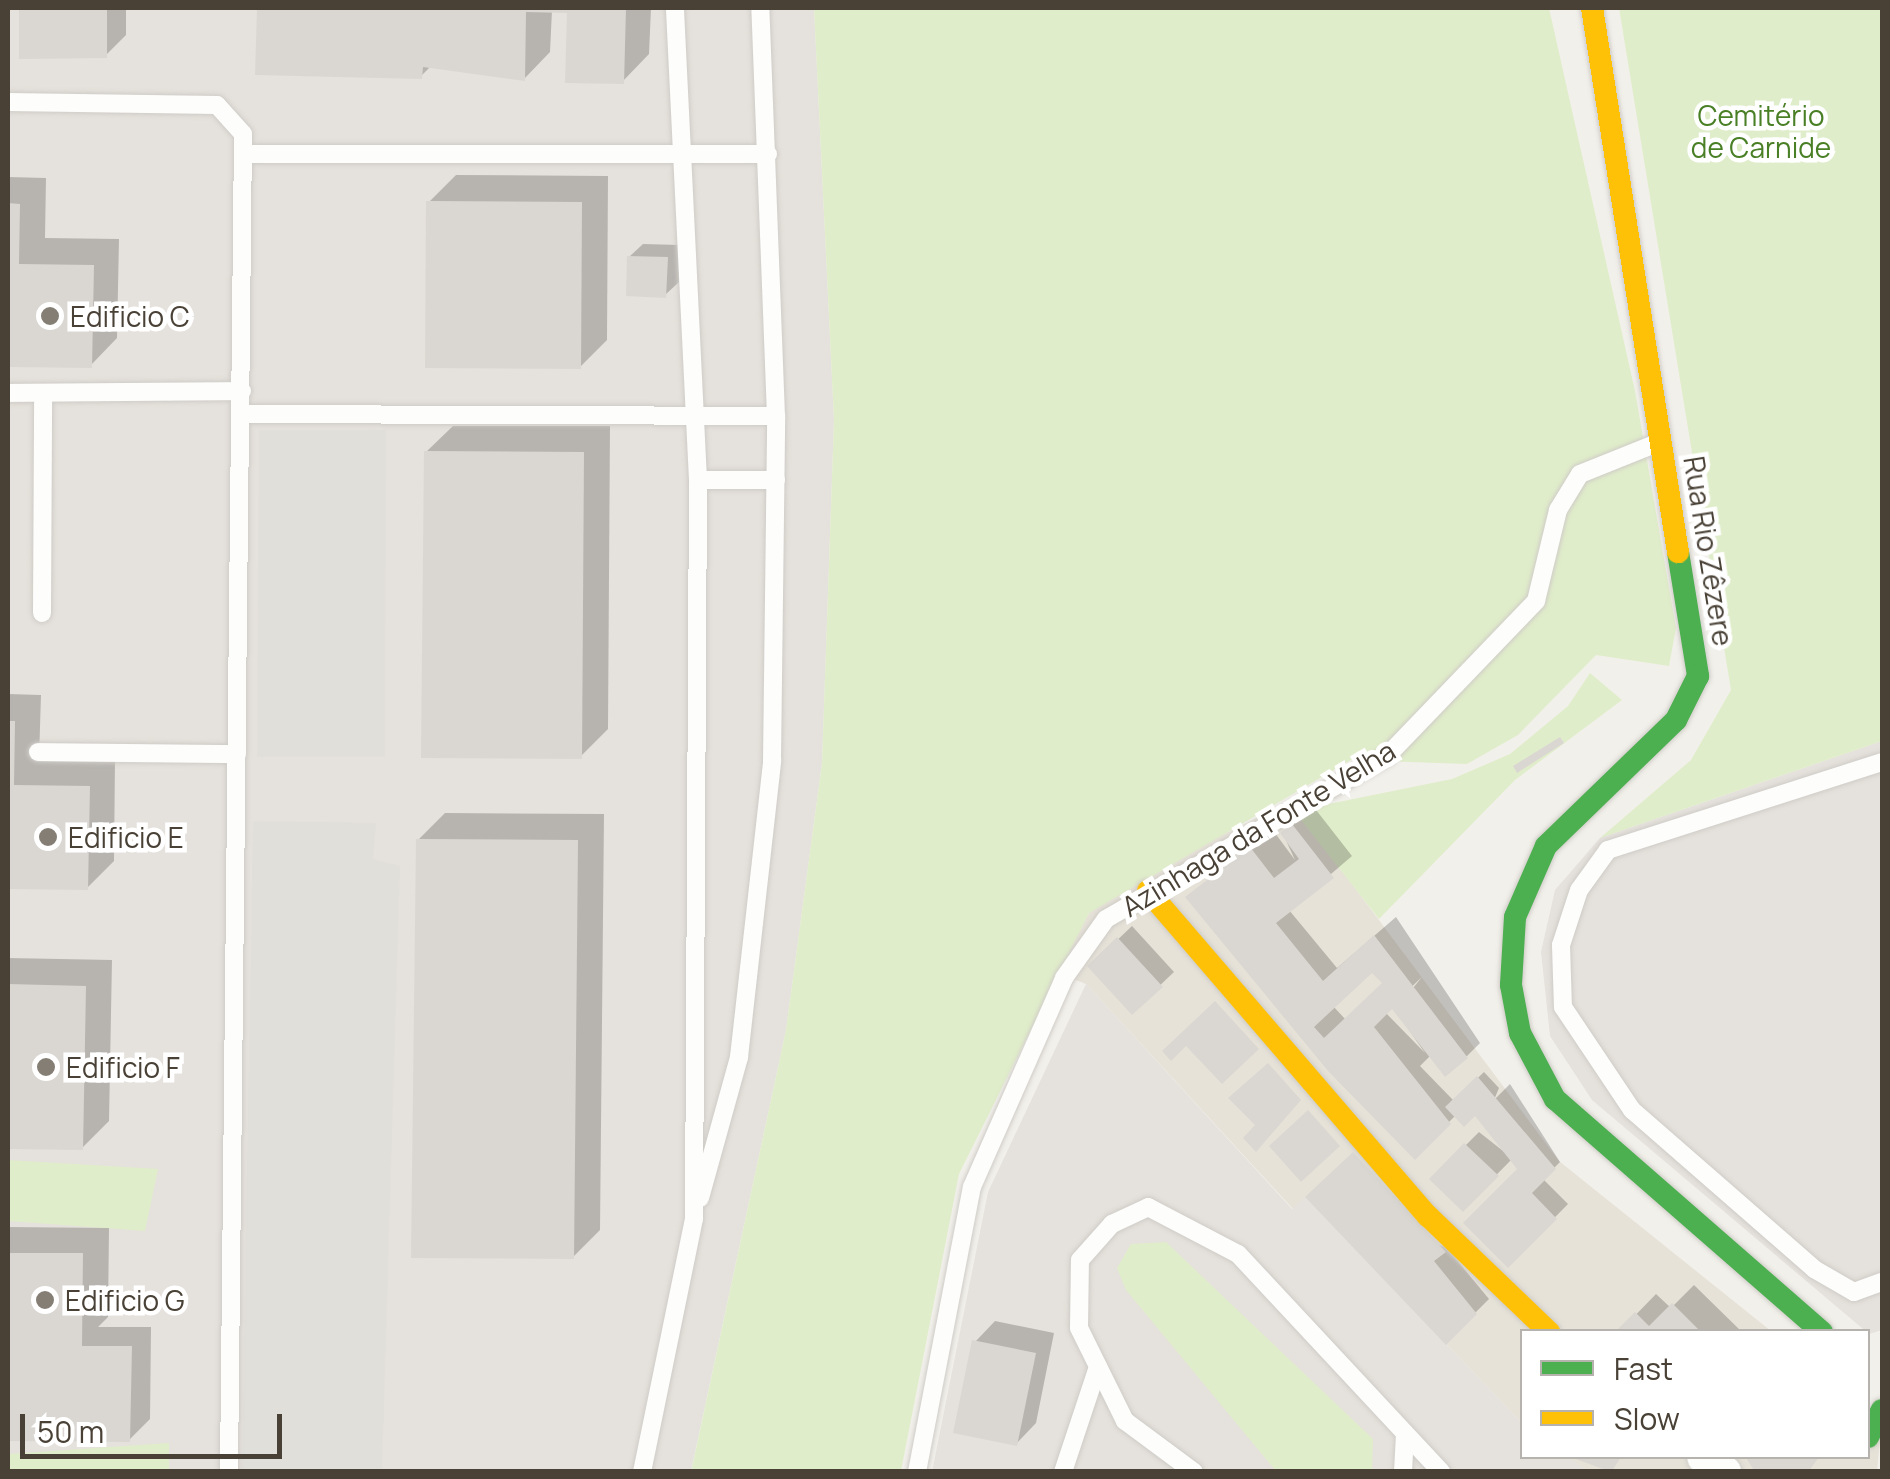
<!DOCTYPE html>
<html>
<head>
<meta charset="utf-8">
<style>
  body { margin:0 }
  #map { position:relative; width:1890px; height:1479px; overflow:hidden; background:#f2f0eb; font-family:Manrope,sans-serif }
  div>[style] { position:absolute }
  .residential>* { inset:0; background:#e6e2d8 }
  .industrial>* { inset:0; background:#e5e1dc }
  .green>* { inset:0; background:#e0edca }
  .parking>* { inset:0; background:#e1dfda }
  .shadow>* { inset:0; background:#0003 }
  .building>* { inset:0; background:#dad7d2 }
  .roads { filter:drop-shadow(0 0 2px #cfccc7) drop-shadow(0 0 2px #cfccc7) }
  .lane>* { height:18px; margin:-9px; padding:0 9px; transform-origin:9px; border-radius:9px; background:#fdfdfc }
  .street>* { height:35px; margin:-17.5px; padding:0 17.5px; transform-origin:17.5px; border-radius:17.5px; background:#fdfdfc }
  .fast>* { height:22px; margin:-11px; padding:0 11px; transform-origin:11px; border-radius:11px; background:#4caf50 }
  .slow>* { height:22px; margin:-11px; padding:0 11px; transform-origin:11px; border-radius:11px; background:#ffc107 }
  .dots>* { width:28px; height:28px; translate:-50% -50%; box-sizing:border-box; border:5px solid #fff; border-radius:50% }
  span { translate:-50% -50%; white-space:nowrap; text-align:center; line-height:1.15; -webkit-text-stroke:9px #fff; paint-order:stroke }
  .park-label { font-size:28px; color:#497f25 }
  .poi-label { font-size:28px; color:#494136 }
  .left { translate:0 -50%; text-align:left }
  .street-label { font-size:28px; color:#494136 }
  .frame { position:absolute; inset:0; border:10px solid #494136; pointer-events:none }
  .legend { position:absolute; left:1520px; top:1329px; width:350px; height:130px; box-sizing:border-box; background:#fff; border:2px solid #b6b3af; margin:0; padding:12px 18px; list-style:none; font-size:30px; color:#494136 }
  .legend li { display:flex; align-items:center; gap:20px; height:50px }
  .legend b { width:50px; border:2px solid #b6b3af }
  .scale { position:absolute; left:20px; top:1414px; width:262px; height:45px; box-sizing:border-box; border:5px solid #494136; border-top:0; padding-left:12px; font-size:30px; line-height:35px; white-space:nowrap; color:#494136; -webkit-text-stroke:8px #fff; paint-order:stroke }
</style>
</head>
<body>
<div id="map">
  <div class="residential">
    <div style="clip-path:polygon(1290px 801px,1559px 1161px,1771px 1331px,1522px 1332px,1522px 1423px,1306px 1198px,1293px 1209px,1086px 984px,1055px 972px,1089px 913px,1123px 885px)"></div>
    <div style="clip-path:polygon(1882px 1421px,1877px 1471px,1589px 1472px,1568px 1457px,1868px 1456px)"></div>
  </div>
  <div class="industrial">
    <div style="clip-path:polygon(8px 8px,814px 8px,834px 420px,822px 763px,786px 1030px,691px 1471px,8px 1472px)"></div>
    <div style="clip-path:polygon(1882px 741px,1882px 1330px,1869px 1334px,1592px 1100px,1550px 1036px,1541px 952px,1555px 890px,1600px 838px)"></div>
    <div style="clip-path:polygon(1086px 984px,1292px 1209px,1305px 1197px,1522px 1423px,1522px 1456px,1568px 1457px,1589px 1471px,932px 1472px,988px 1192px)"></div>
  </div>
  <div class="green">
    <div style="clip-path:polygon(814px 8px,1549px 8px,1635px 391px,1676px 628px,1669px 666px,1596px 655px,1518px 735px,1467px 764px,1351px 760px,1089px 913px,959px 1174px,901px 1471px,691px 1472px,786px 1030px,822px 763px,834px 420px)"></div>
    <div style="clip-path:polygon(1619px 8px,1882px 8px,1882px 741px,1600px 838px,1691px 760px,1731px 690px)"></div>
    <div style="clip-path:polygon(1590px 673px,1622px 700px,1515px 780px,1379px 919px,1294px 811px,1452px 779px,1510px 754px,1568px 706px)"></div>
    <div style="clip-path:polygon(8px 1160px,158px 1169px,145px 1231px,8px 1221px)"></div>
    <div style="clip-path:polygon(1166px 1242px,1373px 1439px,1372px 1471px,1276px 1471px,1126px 1290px,1117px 1268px,1131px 1244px)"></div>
    <div style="clip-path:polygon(169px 1443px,169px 1471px,8px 1471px,8px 1454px)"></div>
  </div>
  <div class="parking">
    <div style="clip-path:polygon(259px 430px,386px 430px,385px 757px,257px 757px)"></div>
    <div style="clip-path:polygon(253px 821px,376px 823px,373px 859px,400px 866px,382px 1471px,242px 1471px)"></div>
  </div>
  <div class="shadow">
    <div style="clip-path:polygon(22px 8px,126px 8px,126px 35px,106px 55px,22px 56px)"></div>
    <div style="clip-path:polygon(259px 8px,651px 8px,649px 54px,623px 81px,570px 10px,552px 10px,550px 52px,524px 79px,431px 66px,421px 76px,257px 72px)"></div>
    <div style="clip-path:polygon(456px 175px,608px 176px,607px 340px,580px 367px,429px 202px)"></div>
    <div style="clip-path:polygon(8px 177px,46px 178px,45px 238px,119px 239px,117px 338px,91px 365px,8px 364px)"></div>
    <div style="clip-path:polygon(643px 244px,680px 245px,679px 282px,665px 295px,629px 257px)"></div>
    <div style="clip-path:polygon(453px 426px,610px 426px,608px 729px,581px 756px,426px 452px)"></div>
    <div style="clip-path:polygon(8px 694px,41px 695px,39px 759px,115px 760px,114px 861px,87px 888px,8px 887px)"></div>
    <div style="clip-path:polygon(evenodd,1313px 806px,1352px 856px,1289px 910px,1337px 968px,1396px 917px,1480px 1043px,1467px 1056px,1431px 1055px,1420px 1066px,1454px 1101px,1484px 1072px,1499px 1088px,1494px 1100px,1510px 1084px,1560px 1162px,1543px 1179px,1568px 1204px,1508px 1265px,1520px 1168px,1512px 1159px,1463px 1209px,1432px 1179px,1479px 1132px,1512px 1158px,1475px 1113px,1456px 1115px,1415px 1156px,1189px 897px,1272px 829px,1295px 860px,1283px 834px,1313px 806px,1373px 970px,1385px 983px,1346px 1020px,1333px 1006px,1373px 970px,1313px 806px,1422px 977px,1395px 1010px,1425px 1053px,1385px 1012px,1422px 977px)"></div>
    <div style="clip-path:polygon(445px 813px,604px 814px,600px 1230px,573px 1257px,418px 840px)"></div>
    <div style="clip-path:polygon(1132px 926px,1174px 972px,1133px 1011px,1090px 966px)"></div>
    <div style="clip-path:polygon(8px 958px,112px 960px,109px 1121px,82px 1148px,8px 1147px)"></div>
    <div style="clip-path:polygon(1309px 1197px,1447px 1248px,1489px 1299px,1446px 1342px)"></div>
    <div style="clip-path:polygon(8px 1227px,109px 1228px,108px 1317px,98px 1327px,151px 1327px,150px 1419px,129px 1440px,8px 1438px)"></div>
    <div style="clip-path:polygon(1694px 1285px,1742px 1332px,1619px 1332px,1656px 1294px,1671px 1308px)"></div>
    <div style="clip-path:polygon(995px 1321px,1054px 1333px,1036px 1423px,1016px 1444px,975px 1342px)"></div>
  </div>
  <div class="building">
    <div style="clip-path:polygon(19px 8px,107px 8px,107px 58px,19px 59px)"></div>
    <div style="clip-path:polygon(257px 8px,626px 8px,624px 84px,565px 83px,567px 13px,526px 12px,525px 81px,423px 67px,422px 79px,255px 75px)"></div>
    <div style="clip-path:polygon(426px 201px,582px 202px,581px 369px,425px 368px)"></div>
    <div style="clip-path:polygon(8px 203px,20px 204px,19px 264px,94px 265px,92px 368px,8px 367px)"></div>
    <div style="clip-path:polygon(627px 256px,668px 257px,666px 298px,626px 296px)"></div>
    <div style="clip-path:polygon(424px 451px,584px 452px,582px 759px,421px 758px)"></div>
    <div style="clip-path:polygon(8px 721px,15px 721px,14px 785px,90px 786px,88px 890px,8px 889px)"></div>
    <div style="clip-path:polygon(1560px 737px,1564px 743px,1517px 773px,1513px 766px)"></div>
    <div style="clip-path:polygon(evenodd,1292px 824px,1334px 878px,1276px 923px,1323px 981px,1374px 935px,1468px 1058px,1445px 1077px,1392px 1009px,1374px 1027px,1451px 1124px,1415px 1160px,1328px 1071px,1185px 897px,1250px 847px,1274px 878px,1299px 859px,1280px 833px,1292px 824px,1372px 973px,1382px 983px,1324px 1038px,1314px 1027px,1372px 973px)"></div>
    <div style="clip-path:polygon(416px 839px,578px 840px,574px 1259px,411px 1258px)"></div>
    <div style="clip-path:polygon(1117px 937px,1163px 987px,1132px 1015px,1087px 966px)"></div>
    <div style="clip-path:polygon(8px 984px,86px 986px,83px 1150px,8px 1149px)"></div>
    <div style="clip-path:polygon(1215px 1001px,1259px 1049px,1222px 1084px,1186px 1046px,1171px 1061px,1162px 1051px)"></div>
    <div style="clip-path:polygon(1268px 1063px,1301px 1100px,1256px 1152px,1243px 1138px,1255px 1125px,1228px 1098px)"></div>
    <div style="clip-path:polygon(1477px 1076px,1556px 1169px,1532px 1193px,1557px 1219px,1508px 1268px,1463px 1223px,1517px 1169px,1475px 1116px,1464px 1127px,1445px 1107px)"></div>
    <div style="clip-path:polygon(1308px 1110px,1340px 1146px,1301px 1182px,1269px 1146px)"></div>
    <div style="clip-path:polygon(1464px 1143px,1499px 1176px,1463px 1212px,1429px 1179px)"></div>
    <div style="clip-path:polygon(1353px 1152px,1446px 1252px,1434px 1261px,1477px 1314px,1446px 1345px,1305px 1197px)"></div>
    <div style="clip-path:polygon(8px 1253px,83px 1253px,82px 1346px,132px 1346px,130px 1442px,8px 1441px)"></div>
    <div style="clip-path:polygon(1672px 1303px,1701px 1332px,1615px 1332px,1635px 1312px,1649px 1326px)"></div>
    <div style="clip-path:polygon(972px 1340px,1036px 1353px,1017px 1446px,953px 1433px)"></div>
    <div style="clip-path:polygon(1568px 1456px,1622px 1456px,1611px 1472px)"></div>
    <div style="clip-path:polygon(1745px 1456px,1820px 1456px,1808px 1472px,1755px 1472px)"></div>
  </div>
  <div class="roads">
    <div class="lane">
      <div style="left:8px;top:102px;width:209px;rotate:0.8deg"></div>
      <div style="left:217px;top:105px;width:39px;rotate:48deg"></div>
      <div style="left:243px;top:134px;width:1338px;rotate:90.6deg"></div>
      <div style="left:245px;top:154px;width:523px"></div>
      <div style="left:8px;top:393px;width:234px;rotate:-0.5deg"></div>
      <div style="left:241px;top:414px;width:535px;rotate:0.21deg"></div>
      <div style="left:776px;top:416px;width:408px;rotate:-92.2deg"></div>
      <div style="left:698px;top:480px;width:78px"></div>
      <div style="left:42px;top:613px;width:220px;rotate:-89.7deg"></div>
      <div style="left:38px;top:752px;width:199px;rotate:0.6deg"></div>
      <div style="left:1882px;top:762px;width:288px;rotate:162.2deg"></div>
      <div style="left:1608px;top:850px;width:49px;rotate:125.9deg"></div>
      <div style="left:1579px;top:890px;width:58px;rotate:108.1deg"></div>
      <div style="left:1561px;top:945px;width:62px;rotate:88.2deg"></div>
      <div style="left:1563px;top:1007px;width:124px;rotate:56.2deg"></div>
      <div style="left:1632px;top:1110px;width:242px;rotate:41.1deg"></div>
      <div style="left:1814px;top:1269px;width:46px;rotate:29.9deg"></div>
      <div style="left:1854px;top:1292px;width:30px;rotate:-20deg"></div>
      <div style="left:700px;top:1198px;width:146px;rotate:-74.5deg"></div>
      <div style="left:739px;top:1057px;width:298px;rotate:-83.6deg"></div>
      <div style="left:772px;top:761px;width:345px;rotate:-89.3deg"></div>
      <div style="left:642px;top:1472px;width:258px;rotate:-78.4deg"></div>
      <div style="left:694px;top:1219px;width:739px;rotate:-89.69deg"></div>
      <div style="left:698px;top:480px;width:473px;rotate:-92.8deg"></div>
      <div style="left:917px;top:1472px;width:290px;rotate:-79.1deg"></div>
      <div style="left:972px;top:1187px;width:228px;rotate:-66.2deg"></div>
      <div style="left:1064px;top:978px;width:72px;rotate:-54.6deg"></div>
      <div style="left:1106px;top:919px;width:325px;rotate:-30.1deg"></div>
      <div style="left:1387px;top:756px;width:215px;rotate:-46.1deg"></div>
      <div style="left:1536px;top:601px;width:94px;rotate:-76.4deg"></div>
      <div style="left:1558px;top:510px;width:42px;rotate:-58.6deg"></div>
      <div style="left:1580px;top:474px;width:86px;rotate:-21.8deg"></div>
      <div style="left:1063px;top:1472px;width:111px;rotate:-71.6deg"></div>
      <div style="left:1194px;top:1472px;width:86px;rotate:-143.5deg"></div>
      <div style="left:1125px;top:1421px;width:104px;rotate:-116.3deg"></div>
      <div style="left:1079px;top:1328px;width:68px;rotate:-89.2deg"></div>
      <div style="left:1080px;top:1260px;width:48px;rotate:-48.4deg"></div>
      <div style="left:1112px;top:1224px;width:40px;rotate:-25deg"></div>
      <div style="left:1148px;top:1207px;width:102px;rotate:27.6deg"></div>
      <div style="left:1238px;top:1254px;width:298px;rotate:47deg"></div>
      <div style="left:1403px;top:1472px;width:38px;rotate:-87deg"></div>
    </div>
    <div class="street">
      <div style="left:1704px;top:1456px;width:25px;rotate:40deg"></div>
    </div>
    <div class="fast">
      <div style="left:1678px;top:552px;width:126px;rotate:80.8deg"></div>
      <div style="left:1698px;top:676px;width:49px;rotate:116.6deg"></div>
      <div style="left:1676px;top:720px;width:181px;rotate:135.9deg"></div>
      <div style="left:1546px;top:846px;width:77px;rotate:113.6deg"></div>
      <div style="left:1515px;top:917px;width:68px;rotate:93.4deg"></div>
      <div style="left:1511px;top:985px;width:49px;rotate:79.4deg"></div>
      <div style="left:1520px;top:1033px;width:75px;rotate:62.1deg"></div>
      <div style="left:1555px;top:1099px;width:354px;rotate:41.1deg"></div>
      <div style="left:1868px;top:1437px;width:30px;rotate:-63deg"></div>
    </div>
    <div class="slow">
      <div style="left:1592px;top:8px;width:551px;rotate:81.02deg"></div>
      <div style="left:1148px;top:891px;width:429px;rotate:49.3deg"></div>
      <div style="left:1428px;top:1216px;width:168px;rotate:43.8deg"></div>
    </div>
  </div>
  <div class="dots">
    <div style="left:50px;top:316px;background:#847e75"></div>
    <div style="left:48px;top:837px;background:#847e75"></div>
    <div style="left:46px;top:1067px;background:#847e75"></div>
    <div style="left:45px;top:1300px;background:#847e75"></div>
  </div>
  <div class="park-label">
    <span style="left:1761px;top:131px">Cemitério<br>de Carnide</span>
  </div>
  <div class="poi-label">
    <span class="left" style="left:70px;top:316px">Edificio C</span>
    <span class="left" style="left:68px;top:837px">Edificio E</span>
    <span class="left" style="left:66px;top:1067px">Edificio F</span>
    <span class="left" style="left:65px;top:1300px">Edificio G</span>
  </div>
  <div class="street-label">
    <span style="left:1709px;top:551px;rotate:81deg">Rua Rio Zêzere</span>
    <span style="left:1258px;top:828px;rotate:-31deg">Azinhaga da Fonte Velha</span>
  </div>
  <div class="frame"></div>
  <ul class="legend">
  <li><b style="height:12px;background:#4caf50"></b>Fast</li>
  <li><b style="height:12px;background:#ffc107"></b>Slow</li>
  </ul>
  <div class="scale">50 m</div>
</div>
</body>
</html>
